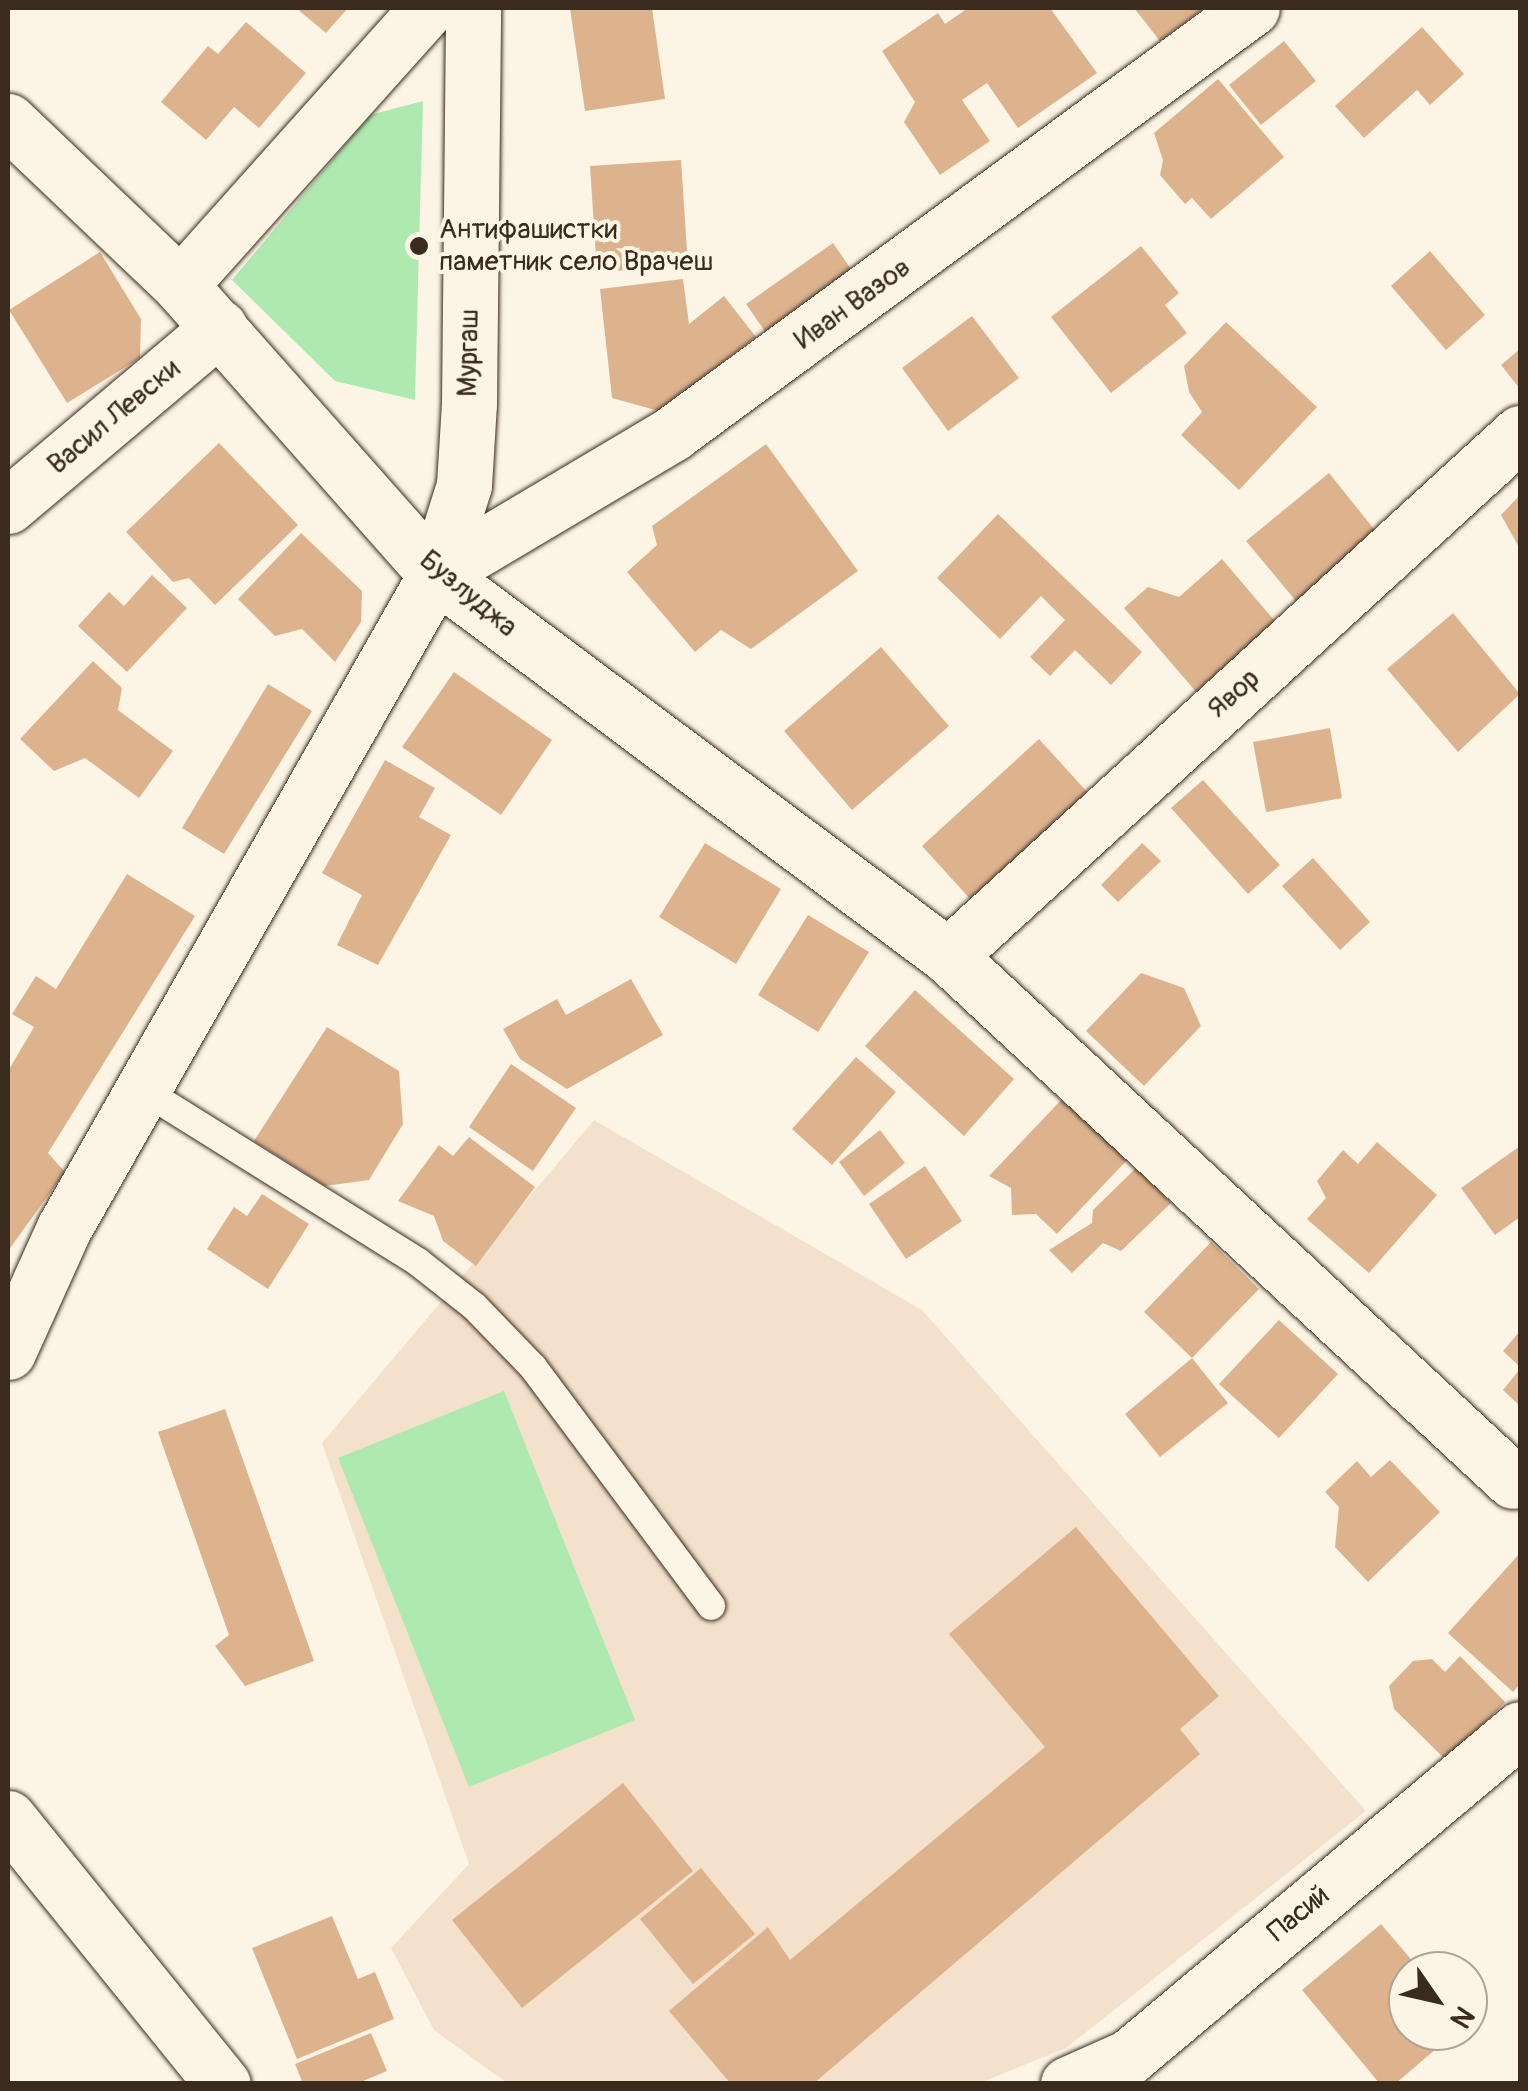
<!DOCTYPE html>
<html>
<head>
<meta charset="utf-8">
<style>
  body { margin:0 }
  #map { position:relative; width:1528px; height:2091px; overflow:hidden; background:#fcf5e5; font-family:Pangolin,sans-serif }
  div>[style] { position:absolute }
  .built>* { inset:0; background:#f3e1cb }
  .green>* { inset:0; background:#aee9af }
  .building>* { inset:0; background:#ddb38e }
  .roads { filter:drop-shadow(0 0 2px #3b2a1e) drop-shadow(0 0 2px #3b2a1e) }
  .lane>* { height:28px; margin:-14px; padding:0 14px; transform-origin:14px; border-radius:14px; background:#fcf5e5 }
  .street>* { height:55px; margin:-27.5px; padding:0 27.5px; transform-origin:27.5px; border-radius:27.5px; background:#fcf5e5 }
  .dots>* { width:28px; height:28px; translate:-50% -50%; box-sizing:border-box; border:5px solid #fcf5e5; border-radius:50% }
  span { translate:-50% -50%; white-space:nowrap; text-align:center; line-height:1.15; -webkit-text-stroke:8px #fcf5e5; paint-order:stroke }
  .poi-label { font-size:28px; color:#3b2a1e }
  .left { translate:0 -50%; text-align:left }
  .street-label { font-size:28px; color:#3b2a1e }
  .frame { position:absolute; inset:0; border:10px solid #3b2a1e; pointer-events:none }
  .north { position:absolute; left:1388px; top:1951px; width:100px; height:100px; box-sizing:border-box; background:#fcf5e5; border:2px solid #afa495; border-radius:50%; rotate:124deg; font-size:28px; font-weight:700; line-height:40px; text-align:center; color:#3b2a1e }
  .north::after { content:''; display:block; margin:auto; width:35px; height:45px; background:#3b2a1e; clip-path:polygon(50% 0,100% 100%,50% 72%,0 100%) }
</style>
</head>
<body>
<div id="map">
  <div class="built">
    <div style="clip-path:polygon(594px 1120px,922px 1310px,1366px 1811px,1066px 2048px,980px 2083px,507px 2083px,434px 2030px,391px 1948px,469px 1864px,322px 1443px)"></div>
  </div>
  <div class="green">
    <div style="clip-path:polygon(423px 101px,419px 246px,415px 400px,335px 381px,232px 280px,370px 115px)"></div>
    <div style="clip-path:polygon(504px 1391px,635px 1720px,469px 1787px,338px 1458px)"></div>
  </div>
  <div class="building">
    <div style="clip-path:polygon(296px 8px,348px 8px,326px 33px)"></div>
    <div style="clip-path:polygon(570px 8px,652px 8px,665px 99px,585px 111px)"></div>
    <div style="clip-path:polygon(968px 8px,1050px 8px,1097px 73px,1018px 128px,987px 83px,962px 100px,990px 141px,940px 175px,904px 122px,915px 102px,882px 51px,938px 13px,945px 24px)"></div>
    <div style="clip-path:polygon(1134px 8px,1205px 8px,1160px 41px)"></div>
    <div style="clip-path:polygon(246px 22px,306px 73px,259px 128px,234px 107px,206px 140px,161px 102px,208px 46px,218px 54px)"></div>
    <div style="clip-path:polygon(1422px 27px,1464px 74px,1430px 105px,1417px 90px,1364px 138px,1335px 106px)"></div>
    <div style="clip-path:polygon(1284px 41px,1316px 81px,1261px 125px,1229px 85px)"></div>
    <div style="clip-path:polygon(1218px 79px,1284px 157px,1211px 219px,1192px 198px,1185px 204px,1160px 175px,1163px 160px,1154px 133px)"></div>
    <div style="clip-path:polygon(681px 160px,688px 266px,597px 272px,590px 166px)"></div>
    <div style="clip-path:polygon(833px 243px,853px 272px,766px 333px,746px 304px)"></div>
    <div style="clip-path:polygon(1141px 246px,1179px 293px,1165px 305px,1187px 333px,1111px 393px,1051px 317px)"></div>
    <div style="clip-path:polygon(1430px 251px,1485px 315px,1446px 350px,1391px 286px)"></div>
    <div style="clip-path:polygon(100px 252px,141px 319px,140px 358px,67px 403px,9px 310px)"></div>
    <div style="clip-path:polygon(683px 279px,689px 324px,724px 296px,756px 337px,659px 411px,612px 398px,600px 289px)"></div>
    <div style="clip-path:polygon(972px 316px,1019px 378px,948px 431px,902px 368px)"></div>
    <div style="clip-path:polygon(1226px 322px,1317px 407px,1239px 490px,1181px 435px,1202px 412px,1189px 392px,1184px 366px)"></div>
    <div style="clip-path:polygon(1520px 349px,1520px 389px,1501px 365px)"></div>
    <div style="clip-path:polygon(219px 443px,298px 525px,215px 605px,189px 578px,173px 582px,126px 532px)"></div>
    <div style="clip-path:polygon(766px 444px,858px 571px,751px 649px,721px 630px,695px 652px,627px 572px,657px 545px,652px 526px)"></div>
    <div style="clip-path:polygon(1329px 473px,1382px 539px,1301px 607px,1246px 541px)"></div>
    <div style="clip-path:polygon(1520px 495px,1520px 549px,1501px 515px)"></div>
    <div style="clip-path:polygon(998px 514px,1142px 652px,1111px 685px,1075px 650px,1050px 676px,1030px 657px,1065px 620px,1041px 596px,1000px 639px,937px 578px)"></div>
    <div style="clip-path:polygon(301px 533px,362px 591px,361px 622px,335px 662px,302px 629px,275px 636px,238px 599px)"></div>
    <div style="clip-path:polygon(1222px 559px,1284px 632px,1204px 701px,1124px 608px,1148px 587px,1179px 597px)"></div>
    <div style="clip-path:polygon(152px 575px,187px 608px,127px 672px,78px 626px,109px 592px,124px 606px)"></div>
    <div style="clip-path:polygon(1453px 613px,1520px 694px,1458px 752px,1387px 669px)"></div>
    <div style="clip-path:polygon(881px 647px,949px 726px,852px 810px,784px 731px)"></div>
    <div style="clip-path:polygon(93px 661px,122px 688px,118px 710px,173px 751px,139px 798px,85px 758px,54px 771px,20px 739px)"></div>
    <div style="clip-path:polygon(454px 672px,552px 740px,501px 815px,402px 747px)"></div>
    <div style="clip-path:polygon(268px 684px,312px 711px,224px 854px,182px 828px)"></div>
    <div style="clip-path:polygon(1330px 728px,1342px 798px,1266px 812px,1253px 742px)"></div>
    <div style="clip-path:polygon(1039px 739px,1089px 794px,972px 901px,922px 846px)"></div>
    <div style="clip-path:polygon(385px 760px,435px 788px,419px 817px,451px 835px,378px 965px,337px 945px,362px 895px,322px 873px)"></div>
    <div style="clip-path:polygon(1203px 780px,1280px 865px,1248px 894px,1171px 808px)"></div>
    <div style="clip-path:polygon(705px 843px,781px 889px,736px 964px,659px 917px)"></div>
    <div style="clip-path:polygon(1142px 843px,1161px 861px,1118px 902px,1101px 885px)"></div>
    <div style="clip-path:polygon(1313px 858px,1370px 922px,1340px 950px,1282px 886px)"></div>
    <div style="clip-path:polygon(127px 874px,195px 916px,48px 1153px,65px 1172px,8px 1251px,8px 1071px,34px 1027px,12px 1014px,36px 976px,56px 989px)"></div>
    <div style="clip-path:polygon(808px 915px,869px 952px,818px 1032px,758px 995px)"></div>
    <div style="clip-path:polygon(1141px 973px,1184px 988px,1201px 1026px,1144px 1086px,1086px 1031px)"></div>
    <div style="clip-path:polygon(631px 979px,663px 1035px,567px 1089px,520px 1059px,503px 1029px,557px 999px,566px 1015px)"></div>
    <div style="clip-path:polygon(915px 990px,1014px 1079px,964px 1136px,865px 1046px)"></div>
    <div style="clip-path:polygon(327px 1027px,399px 1071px,403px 1124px,369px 1180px,325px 1186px,254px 1141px)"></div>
    <div style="clip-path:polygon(856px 1057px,896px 1092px,832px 1165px,792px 1129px)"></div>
    <div style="clip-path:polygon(511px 1064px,576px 1108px,533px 1171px,469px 1127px)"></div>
    <div style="clip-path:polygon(1063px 1098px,1128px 1159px,1057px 1234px,1036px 1214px,1012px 1215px,1011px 1188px,989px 1176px)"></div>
    <div style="clip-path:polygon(880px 1130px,905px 1163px,864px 1196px,839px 1162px)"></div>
    <div style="clip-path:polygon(469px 1137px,535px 1187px,476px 1266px,443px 1241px,434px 1216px,398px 1201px,439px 1145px,453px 1156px)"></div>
    <div style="clip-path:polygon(1377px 1142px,1437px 1195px,1369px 1273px,1307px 1219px,1326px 1198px,1317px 1181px,1343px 1150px,1358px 1164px)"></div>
    <div style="clip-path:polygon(1520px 1146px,1520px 1217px,1495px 1235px,1461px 1188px)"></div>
    <div style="clip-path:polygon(925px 1166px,962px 1221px,906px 1259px,869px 1204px)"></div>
    <div style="clip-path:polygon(1137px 1167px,1171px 1203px,1121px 1251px,1103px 1243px,1072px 1273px,1049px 1250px,1092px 1223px,1093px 1210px)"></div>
    <div style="clip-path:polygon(262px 1194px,309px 1224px,268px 1289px,207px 1249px,234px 1207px,247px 1216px)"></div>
    <div style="clip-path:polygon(1211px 1242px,1259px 1289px,1192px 1358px,1144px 1312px)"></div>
    <div style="clip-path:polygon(1279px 1320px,1338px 1374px,1279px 1438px,1219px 1384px)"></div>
    <div style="clip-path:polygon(1520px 1331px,1520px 1367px,1503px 1351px)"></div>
    <div style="clip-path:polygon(1192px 1358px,1228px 1403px,1160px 1457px,1125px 1414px)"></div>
    <div style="clip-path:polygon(1520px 1369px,1520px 1406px,1503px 1390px)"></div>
    <div style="clip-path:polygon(225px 1409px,314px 1661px,245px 1686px,215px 1646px,229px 1635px,158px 1432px)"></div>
    <div style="clip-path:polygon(1390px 1460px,1440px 1512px,1368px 1582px,1335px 1547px,1339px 1507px,1325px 1492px,1357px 1461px,1371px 1477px)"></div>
    <div style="clip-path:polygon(1076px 1527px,1219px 1696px,1180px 1729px,1200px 1754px,813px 2084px,731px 2084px,669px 2011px,768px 1927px,790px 1960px,1045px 1747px,949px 1634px)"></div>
    <div style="clip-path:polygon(1520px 1553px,1520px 1684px,1513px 1692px,1448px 1633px)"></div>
    <div style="clip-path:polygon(1460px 1656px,1505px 1702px,1447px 1761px,1394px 1709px,1389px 1686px,1413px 1661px,1432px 1659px,1445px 1672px)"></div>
    <div style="clip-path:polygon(623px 1783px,693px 1871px,522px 2008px,452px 1920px)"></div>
    <div style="clip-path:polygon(701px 1868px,755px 1934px,693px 1984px,640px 1919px)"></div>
    <div style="clip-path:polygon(332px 1916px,358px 1979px,375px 1972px,394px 2019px,297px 2059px,252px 1948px)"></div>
    <div style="clip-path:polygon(1381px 1924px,1421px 1971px,1408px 1971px,1408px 2031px,1457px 2031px,1395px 2084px,1380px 2084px,1302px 1990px)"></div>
    <div style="clip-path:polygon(371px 2033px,387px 2071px,356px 2084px,303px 2084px,295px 2064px)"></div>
  </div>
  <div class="roads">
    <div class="lane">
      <div style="left:143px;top:1090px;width:324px;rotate:32deg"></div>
      <div style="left:418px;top:1262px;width:71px;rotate:38.2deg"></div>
      <div style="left:474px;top:1306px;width:85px;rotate:46deg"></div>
      <div style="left:533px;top:1367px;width:298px;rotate:53.3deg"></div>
    </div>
    <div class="street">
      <div style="left:8px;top:121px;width:238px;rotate:43.6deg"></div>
      <div style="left:180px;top:285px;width:386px;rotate:48.5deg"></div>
      <div style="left:436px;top:574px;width:639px;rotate:36.73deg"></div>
      <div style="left:948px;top:956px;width:771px;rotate:42.9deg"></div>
      <div style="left:180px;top:285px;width:372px;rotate:-48.2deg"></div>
      <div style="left:8px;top:506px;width:277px;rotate:-40.2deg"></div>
      <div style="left:436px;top:574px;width:276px;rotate:-30.7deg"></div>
      <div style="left:673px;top:433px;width:718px;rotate:-36.28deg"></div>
      <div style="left:948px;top:956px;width:775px;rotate:-42.44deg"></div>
      <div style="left:8px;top:1352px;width:136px;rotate:-65.7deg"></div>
      <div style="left:64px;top:1228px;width:752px;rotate:-60.37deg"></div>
      <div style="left:436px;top:574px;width:93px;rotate:-72.5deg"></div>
      <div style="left:464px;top:485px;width:82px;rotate:-86.5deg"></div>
      <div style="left:469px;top:403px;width:395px;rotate:-89.4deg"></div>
      <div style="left:8px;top:1818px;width:342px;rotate:51.1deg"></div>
      <div style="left:1068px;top:2084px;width:67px;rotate:-23.9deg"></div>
      <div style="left:1129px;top:2057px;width:510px;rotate:-39.99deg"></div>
    </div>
  </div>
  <div class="dots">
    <div style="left:419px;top:246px;background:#3b2a1e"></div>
  </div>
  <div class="poi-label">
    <span class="left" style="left:439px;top:246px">Антифашистки<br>паметник село Врачеш</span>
  </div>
  <div class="street-label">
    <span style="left:853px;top:304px;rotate:-36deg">Иван Вазов</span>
    <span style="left:469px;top:353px;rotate:-89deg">Мургаш</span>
    <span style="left:114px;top:417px;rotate:-40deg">Васил Левски</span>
    <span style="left:468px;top:594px;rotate:40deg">Бузлуджа</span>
    <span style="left:1234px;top:694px;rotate:-42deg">Явор</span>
    <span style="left:1299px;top:1914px;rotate:-40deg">Пасий</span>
  </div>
  <div class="frame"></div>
  <div class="north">N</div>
</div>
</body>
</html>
